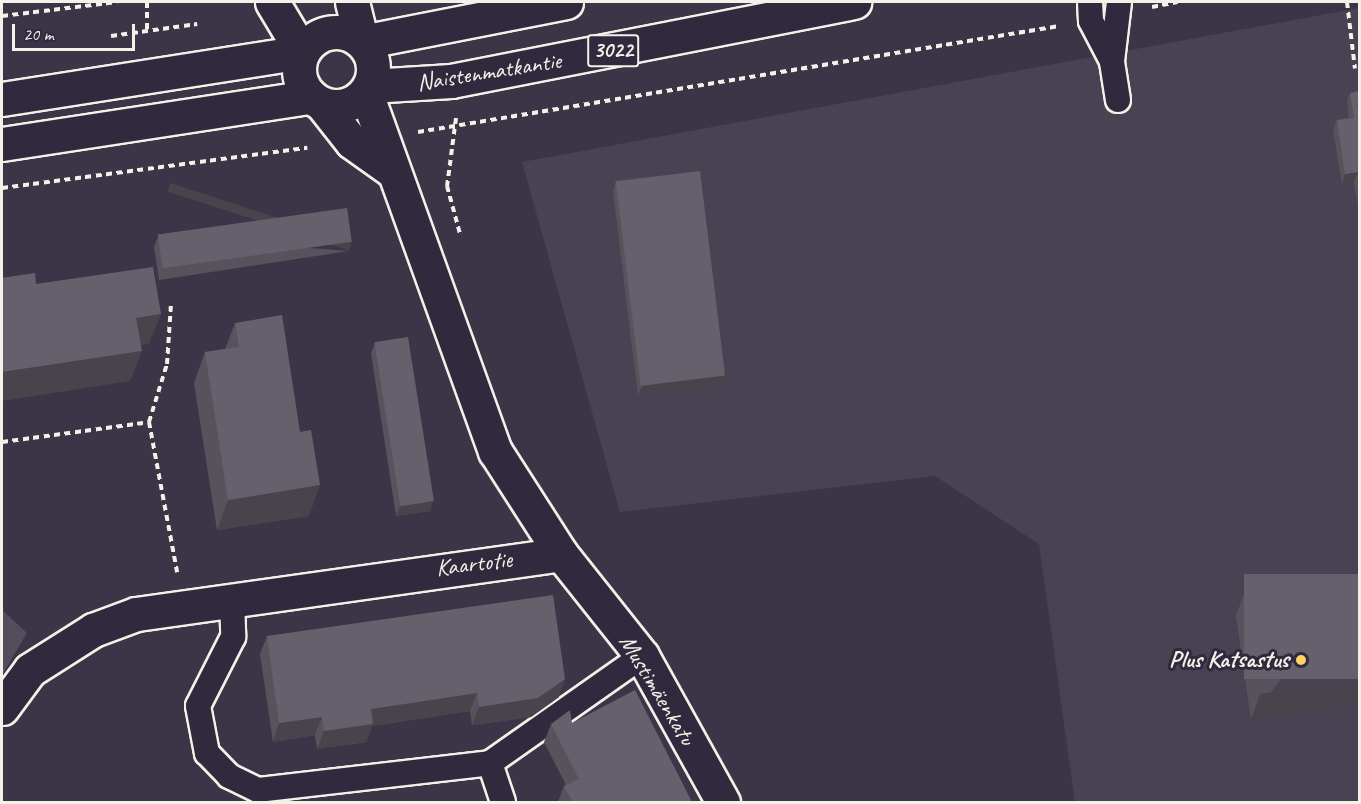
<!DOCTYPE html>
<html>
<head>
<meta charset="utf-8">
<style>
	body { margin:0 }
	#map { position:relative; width:1361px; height:804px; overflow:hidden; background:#3b3647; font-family:Caveat,sans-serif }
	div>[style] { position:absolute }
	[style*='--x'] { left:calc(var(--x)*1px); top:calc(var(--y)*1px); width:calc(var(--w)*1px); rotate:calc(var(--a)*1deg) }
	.built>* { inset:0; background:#484352 }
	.green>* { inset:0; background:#534e5c }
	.path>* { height:4px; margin-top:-2px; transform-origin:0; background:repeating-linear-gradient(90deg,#f4f1e8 0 6px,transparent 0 10.5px) }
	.roads { filter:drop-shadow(2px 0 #f4f1e8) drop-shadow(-2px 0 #f4f1e8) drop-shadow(0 2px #f4f1e8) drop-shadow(0 -2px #f4f1e8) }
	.lane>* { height:24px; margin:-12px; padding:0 12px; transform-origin:12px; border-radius:12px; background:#2f2a3d }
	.street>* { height:33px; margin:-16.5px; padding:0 16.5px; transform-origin:16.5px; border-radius:16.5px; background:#2f2a3d }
	.primary>* { height:33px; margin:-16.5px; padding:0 16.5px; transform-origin:16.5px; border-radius:16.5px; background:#2f2a3d }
	.primary>.ring { margin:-16.5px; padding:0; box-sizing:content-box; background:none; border:33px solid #2f2a3d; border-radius:50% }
	.wall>* { inset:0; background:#57535d }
	.shaded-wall>* { inset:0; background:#47444c; transform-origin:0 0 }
	.building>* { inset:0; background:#65616c; transform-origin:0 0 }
	.dots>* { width:16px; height:16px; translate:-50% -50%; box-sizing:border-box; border:3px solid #2f2a3d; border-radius:50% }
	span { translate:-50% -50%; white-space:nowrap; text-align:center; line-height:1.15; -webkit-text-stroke:6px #2f2a3d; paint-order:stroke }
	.shield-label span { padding:2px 4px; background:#2f2a3d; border:2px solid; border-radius:4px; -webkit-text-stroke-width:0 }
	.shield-label { font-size:22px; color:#f4f1e8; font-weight:700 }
	.street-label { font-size:24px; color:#f4f1e8 }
	.poi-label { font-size:24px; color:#f4f1e8; font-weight:700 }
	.right { translate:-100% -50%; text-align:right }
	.frame { position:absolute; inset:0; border:3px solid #f4f1e8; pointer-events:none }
	.scale { position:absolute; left:12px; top:24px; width:123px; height:27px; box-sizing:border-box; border:3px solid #f4f1e8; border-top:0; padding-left:8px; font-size:18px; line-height:21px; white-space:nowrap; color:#f4f1e8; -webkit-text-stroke:4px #2f2a3d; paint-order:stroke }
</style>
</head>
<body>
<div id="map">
	<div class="built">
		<div style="clip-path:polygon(1359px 8px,1359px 802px,1075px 802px,1039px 544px,935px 476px,620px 512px,522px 162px)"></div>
	</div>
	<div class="green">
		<div style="clip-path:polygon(2px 610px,27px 633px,2px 675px)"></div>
	</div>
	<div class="path">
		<div style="--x:147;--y:2;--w:29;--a:90"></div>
		<div style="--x:1347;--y:2;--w:67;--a:83.2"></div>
		<div style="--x:1152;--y:7;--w:26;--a:-11"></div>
		<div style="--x:2;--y:16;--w:116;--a:-6.9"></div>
		<div style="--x:111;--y:36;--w:87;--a:-7.9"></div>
		<div style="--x:456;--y:118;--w:69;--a:97.5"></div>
		<div style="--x:447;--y:186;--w:50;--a:74.8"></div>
		<div style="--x:418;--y:132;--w:650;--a:-9.39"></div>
		<div style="--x:2;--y:188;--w:308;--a:-7.5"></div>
		<div style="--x:149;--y:422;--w:153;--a:79.4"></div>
		<div style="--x:2;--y:442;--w:148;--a:-7.7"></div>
		<div style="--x:149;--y:422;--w:61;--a:-72.8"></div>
		<div style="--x:167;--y:364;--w:60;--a:-86.2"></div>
	</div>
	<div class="roads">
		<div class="lane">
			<div style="--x:1090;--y:2;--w:19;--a:87"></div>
			<div style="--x:1091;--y:21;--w:45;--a:62.3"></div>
			<div style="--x:1118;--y:100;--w:39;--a:-99"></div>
			<div style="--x:1112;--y:61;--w:59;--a:-83.2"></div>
			<div style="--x:232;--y:599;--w:38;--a:88"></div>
			<div style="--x:233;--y:637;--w:77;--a:116.9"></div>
			<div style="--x:198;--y:706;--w:48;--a:79.2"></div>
			<div style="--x:207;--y:753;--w:32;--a:46"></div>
			<div style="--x:229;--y:776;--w:32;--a:26"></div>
			<div style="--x:258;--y:790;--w:234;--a:-6.6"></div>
			<div style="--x:490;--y:763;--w:186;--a:-35.1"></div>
			<div style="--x:490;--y:763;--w:41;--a:71.6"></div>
		</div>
		<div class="street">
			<div style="--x:272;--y:2;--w:58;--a:59"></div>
			<div style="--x:352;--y:2;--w:41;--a:76"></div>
			<div style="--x:366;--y:93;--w:381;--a:70.2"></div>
			<div style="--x:495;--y:451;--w:122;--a:57.3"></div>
			<div style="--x:561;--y:554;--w:130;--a:51.5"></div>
			<div style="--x:642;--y:656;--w:167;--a:61"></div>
			<div style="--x:322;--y:104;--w:48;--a:51.7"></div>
			<div style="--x:352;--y:142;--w:47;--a:35.4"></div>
			<div style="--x:2;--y:708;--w:47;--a:-53.6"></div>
			<div style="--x:30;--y:670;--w:75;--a:-32.4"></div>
			<div style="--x:93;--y:630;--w:46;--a:-20.4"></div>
			<div style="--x:136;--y:614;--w:429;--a:-8"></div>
		</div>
		<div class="primary">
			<div class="ring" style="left:299px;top:32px;width:41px;height:41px"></div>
			<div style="--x:362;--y:42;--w:208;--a:-11.1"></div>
			<div style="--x:370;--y:86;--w:81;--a:-3.5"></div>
			<div style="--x:451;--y:81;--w:411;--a:-11.1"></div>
			<div style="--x:2;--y:99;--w:304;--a:-8.9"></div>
			<div style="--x:2;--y:144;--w:312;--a:-8.7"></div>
		</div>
	</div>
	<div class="wall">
		<div style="clip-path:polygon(1359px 91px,1359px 214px,1354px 182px,1342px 184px,1333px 130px,1337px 120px,1349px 118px,1347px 102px,1350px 93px)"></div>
		<div style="clip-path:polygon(616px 181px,722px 385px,638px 395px,613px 191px)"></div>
		<div style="clip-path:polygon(158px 237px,349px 251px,159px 280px,154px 247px)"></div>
		<div style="clip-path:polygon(235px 323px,309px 516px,217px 530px,194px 383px,205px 352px,225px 349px)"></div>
		<div style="clip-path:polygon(375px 343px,430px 511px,396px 516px,371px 353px)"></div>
		<div style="clip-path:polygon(1359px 574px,1251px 719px,1236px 616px,1245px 591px)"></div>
		<div style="clip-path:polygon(267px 636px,559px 697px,531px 717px,472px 725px,470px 711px,372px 726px,366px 742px,317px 749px,315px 735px,273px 742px,260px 654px)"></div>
		<div style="clip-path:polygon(572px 723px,692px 802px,558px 802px,564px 786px,566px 785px,544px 742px,551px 724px)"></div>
	</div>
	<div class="shaded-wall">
		<div style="clip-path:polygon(1358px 172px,1354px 182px,1342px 184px,1345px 174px)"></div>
		<div style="left:352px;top:242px;width:9px;height:191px;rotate:108deg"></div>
		<div style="clip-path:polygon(161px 314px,149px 344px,125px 348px,136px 318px)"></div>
		<div style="clip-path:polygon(142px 351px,130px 381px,2px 401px,2px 372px)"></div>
		<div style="clip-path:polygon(726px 375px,722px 385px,638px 395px,642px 386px)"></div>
		<div style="clip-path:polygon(320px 485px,309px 516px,217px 530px,228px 500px)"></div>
		<div style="clip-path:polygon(433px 501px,430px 511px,396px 516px,400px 506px)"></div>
		<div style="clip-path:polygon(565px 679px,559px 697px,531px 717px,472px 725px,479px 707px)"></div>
		<div style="clip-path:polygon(1359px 679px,1359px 703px,1251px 719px,1260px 694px)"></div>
		<div style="clip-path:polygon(477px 693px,470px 711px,372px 726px,366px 742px,317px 749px,324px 731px,371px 709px)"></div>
		<div style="clip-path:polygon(322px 717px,315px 735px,273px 742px,279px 723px)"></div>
	</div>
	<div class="building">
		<div style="clip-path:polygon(1359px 91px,1359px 182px,1358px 172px,1345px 174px,1337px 120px,1354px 118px,1350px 93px)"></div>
		<div style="left:700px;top:171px;width:206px;height:85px;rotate:83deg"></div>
		<div style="left:347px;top:208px;width:34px;height:191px;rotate:82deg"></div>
		<div style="clip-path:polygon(153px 267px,161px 314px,136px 318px,142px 351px,2px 372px,2px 278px,35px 273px,36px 284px)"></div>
		<div style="clip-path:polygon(282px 315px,300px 432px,311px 430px,320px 485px,228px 500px,205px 352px,239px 347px,235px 323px)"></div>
		<div style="left:408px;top:337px;width:166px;height:34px;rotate:81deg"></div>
		<div style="left:1359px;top:574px;width:105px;height:115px;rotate:90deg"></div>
		<div style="clip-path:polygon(553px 595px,565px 679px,538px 698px,479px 707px,477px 693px,371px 709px,373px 724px,324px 731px,322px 717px,279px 723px,267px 636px)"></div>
		<div style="clip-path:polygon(635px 690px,692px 802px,573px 802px,564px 786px,579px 779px,551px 724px,570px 710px,572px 723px)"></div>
	</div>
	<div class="dots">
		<div style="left:1301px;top:660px;background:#ffd166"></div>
	</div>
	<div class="shield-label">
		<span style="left:613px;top:51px">3022</span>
	</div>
	<div class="street-label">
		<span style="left:489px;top:72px;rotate:-9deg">Naistenmatkantie</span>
		<span style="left:474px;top:564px;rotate:-7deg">Kaartotie</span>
		<span style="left:657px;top:690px;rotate:59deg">Mustimäenkatu</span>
	</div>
	<div class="poi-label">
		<span class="right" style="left:1289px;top:660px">Plus Katsastus</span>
	</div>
	<div class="frame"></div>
	<div class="scale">20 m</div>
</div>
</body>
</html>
